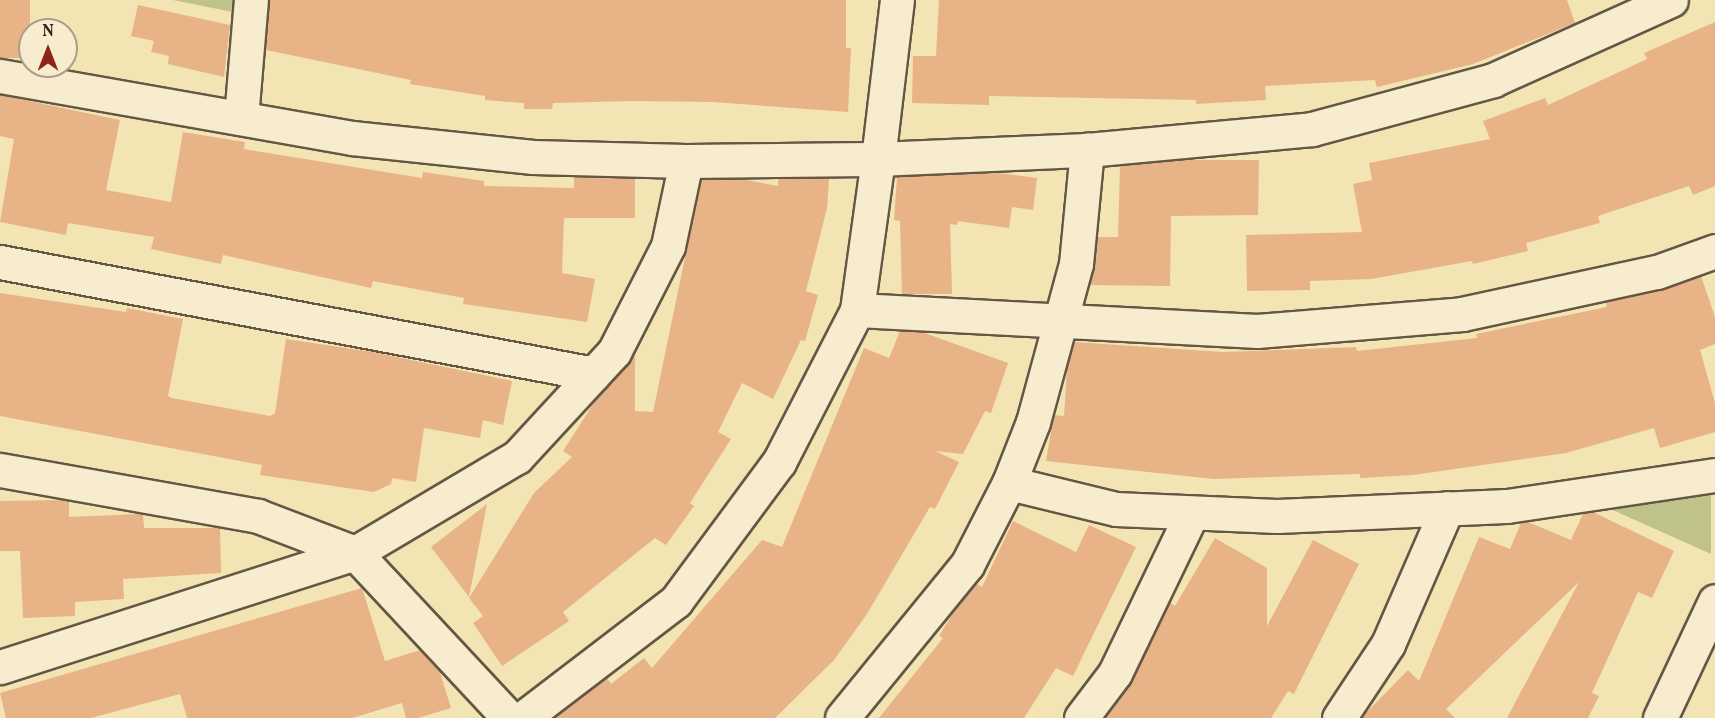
<!DOCTYPE html>
<html>
<head>
<meta charset="utf-8">
<style>
	body { margin:0 }
	#map { position:relative; width:1715px; height:718px; overflow:hidden; background:#f3e4b3; font-family:Vollkorn,serif }
	div>[style] { position:absolute }
	[style*='--x'] { left:calc(var(--x)*1px); top:calc(var(--y)*1px); width:calc(var(--w)*1px); rotate:calc(var(--a)*1deg) }
	.green>* { inset:0; background:#bfc38a }
	.building>* { inset:0; background:#e8b387; transform-origin:0 0 }
	.roads { filter:drop-shadow(2px 0 #645745) drop-shadow(-2px 0 #645745) drop-shadow(0 2px #645745) drop-shadow(0 -2px #645745) }
	.minor>* { height:33px; margin:-16.5px; padding:0 16.5px; transform-origin:16.5px; border-radius:16.5px; background:#f7edce }
	span { translate:-50% -50%; white-space:nowrap; text-align:center; line-height:1.15; -webkit-text-stroke:4.5px #f7edce; paint-order:stroke }
	.north { position:absolute; left:18px; top:18px; width:60px; height:60px; box-sizing:border-box; background:#f7edce; border:2px solid #a99e88; border-radius:50%; rotate:0deg; font-size:16px; font-weight:700; line-height:24px; text-align:center; color:#342820 }
	.north::after { content:''; display:block; margin:auto; width:21px; height:27px; background:#8f2418; clip-path:polygon(50% 0,100% 100%,50% 72%,0 100%) }
</style>
</head>
<body>
<div id="map">
	<div class="green">
		<div style="clip-path:polygon(173px 0,265px 0,262px 18px)"></div>
		<div style="clip-path:polygon(1711px 495px,1711px 554px,1606px 507px)"></div>
	</div>
	<div class="building">
		<div style="left:0;top:0;width:30px;height:58px"></div>
		<div style="clip-path:polygon(269px 0,846px 0,846px 48px,851px 48px,848px 112px,713px 102px,632px 101px,553px 103px,552px 109px,524px 109px,524px 103px,485px 100px,485px 96px,410px 84px,411px 80px,266px 50px)"></div>
		<div style="clip-path:polygon(939px 0,1567px 0,1575px 23px,1473px 64px,1377px 87px,1375px 80px,1265px 86px,1266px 100px,1196px 104px,1196px 100px,989px 96px,989px 105px,912px 103px,913px 56px,936px 56px)"></div>
		<div style="clip-path:polygon(138px 5px,230px 25px,224px 77px,168px 64px,169px 56px,151px 52px,154px 41px,131px 36px)"></div>
		<div style="clip-path:polygon(1715px 22px,1715px 186px,1693px 195px,1689px 186px,1598px 216px,1600px 223px,1526px 243px,1528px 251px,1473px 264px,1472px 261px,1371px 279px,1310px 281px,1310px 290px,1247px 291px,1246px 235px,1362px 232px,1353px 184px,1372px 180px,1369px 163px,1490px 139px,1483px 121px,1545px 98px,1548px 105px,1647px 59px,1644px 53px)"></div>
		<div style="clip-path:polygon(0 95px,120px 120px,106px 190px,171px 202px,183px 132px,245px 142px,244px 149px,422px 178px,423px 172px,484px 181px,484px 186px,574px 188px,574px 177px,635px 178px,635px 218px,564px 218px,562px 273px,595px 279px,587px 322px,463px 304px,464px 298px,373px 281px,371px 288px,223px 255px,221px 264px,151px 249px,154px 237px,68px 223px,66px 235px,0 222px,14px 139px,0 136px)"></div>
		<div style="clip-path:polygon(1182px 160px,1259px 160px,1258px 215px,1171px 216px,1170px 286px,1090px 285px,1097px 237px,1118px 237px,1120px 166px)"></div>
		<div style="clip-path:polygon(998px 173px,1037px 178px,1033px 210px,1012px 207px,1009px 228px,958px 221px,957px 225px,950px 224px,952px 294px,902px 294px,900px 221px,894px 220px,897px 177px)"></div>
		<div style="clip-path:polygon(741px 179px,778px 186px,778px 179px,829px 179px,827px 208px,806px 291px,818px 295px,805px 341px,801px 340px,773px 399px,742px 383px,718px 432px,731px 439px,690px 503px,694px 506px,666px 545px,655px 538px,563px 612px,569px 621px,502px 666px,473px 623px,483px 616px,469px 598px,534px 493px,572px 457px,563px 451px,597px 398px,635px 352px,635px 411px,653px 412px,701px 180px)"></div>
		<div style="clip-path:polygon(1701px 276px,1715px 317px,1715px 344px,1700px 350px,1715px 403px,1715px 432px,1660px 448px,1654px 428px,1566px 453px,1413px 475px,1360px 478px,1360px 474px,1213px 479px,1046px 461px,1054px 415px,1064px 416px,1067px 368px,1074px 342px,1223px 352px,1356px 347px,1357px 351px,1477px 338px,1476px 334px,1607px 307px,1606px 302px,1661px 290px)"></div>
		<div style="clip-path:polygon(0 293px,126px 312px,127px 308px,183px 319px,168px 396px,172px 398px,270px 416px,275px 413px,286px 339px,373px 352px,512px 381px,503px 425px,483px 420px,480px 438px,424px 428px,416px 482px,392px 478px,391px 484px,374px 492px,260px 475px,262px 465px,0 416px)"></div>
		<div style="clip-path:polygon(900px 331px,922px 332px,1008px 363px,991px 413px,985px 411px,963px 454px,935px 451px,959px 462px,935px 509px,930px 507px,867px 614px,834px 660px,775px 718px,554px 718px,607px 678px,611px 684px,644px 658px,652px 668px,762px 540px,782px 547px,864px 348px,889px 358px)"></div>
		<div style="clip-path:polygon(63px 500px,69px 501px,69px 517px,140px 514px,143px 515px,144px 528px,220px 528px,221px 573px,123px 579px,124px 599px,75px 602px,75px 616px,23px 618px,20px 551px,0 551px,0 501px)"></div>
		<div style="clip-path:polygon(487px 504px,469px 597px,431px 547px)"></div>
		<div style="clip-path:polygon(1593px 512px,1674px 551px,1652px 598px,1638px 592px,1592px 693px,1599px 696px,1588px 718px,1507px 718px,1579px 582px,1446px 709px,1455px 718px,1361px 718px,1408px 670px,1419px 681px,1479px 537px,1510px 549px,1521px 523px,1528px 522px,1571px 540px,1583px 514px)"></div>
		<div style="clip-path:polygon(1013px 521px,1076px 552px,1089px 525px,1136px 547px,1073px 676px,1056px 668px,1024px 718px,879px 718px,943px 638px,939px 636px,957px 607px,976px 583px,982px 587px)"></div>
		<div style="clip-path:polygon(1215px 538px,1267px 568px,1267px 626px,1313px 540px,1359px 564px,1294px 694px,1288px 691px,1271px 718px,1105px 718px,1132px 681px,1170px 603px,1175px 606px)"></div>
		<div style="clip-path:polygon(362px 588px,385px 661px,420px 650px,440px 672px,451px 708px,418px 718px,406px 718px,402px 703px,352px 718px,187px 718px,180px 694px,91px 718px,6px 718px,0 693px)"></div>
	</div>
	<div class="roads">
		<div class="minor">
			<div style="--x:0;--y:76;--w:357;--a:10"></div>
			<div style="--x:352;--y:138;--w:182;--a:6"></div>
			<div style="--x:533;--y:157;--w:153;--a:1.5"></div>
			<div style="--x:686;--y:161;--w:192;--a:-0.6"></div>
			<div style="--x:878;--y:159;--w:160;--a:-83.2"></div>
			<div style="--x:241;--y:118;--w:118;--a:-85.2"></div>
			<div style="--x:0;--y:262;--w:604;--a:10.68"></div>
			<div style="--x:857;--y:310;--w:152;--a:-82.1"></div>
			<div style="--x:878;--y:159;--w:209;--a:-2.5"></div>
			<div style="--x:1087;--y:150;--w:226;--a:-5.3"></div>
			<div style="--x:1312;--y:129;--w:188;--a:-15.1"></div>
			<div style="--x:1493;--y:80;--w:195;--a:-24.2"></div>
			<div style="--x:0;--y:470;--w:262;--a:10.1"></div>
			<div style="--x:258;--y:516;--w:104;--a:20.9"></div>
			<div style="--x:355;--y:553;--w:226;--a:47"></div>
			<div style="--x:1009;--y:483;--w:110;--a:13.7"></div>
			<div style="--x:1116;--y:509;--w:161;--a:2.5"></div>
			<div style="--x:1277;--y:516;--w:230;--a:-2.5"></div>
			<div style="--x:1507;--y:506;--w:210;--a:-8.5"></div>
			<div style="--x:0;--y:667;--w:373;--a:-17.8"></div>
			<div style="--x:355;--y:553;--w:188;--a:-30.7"></div>
			<div style="--x:517;--y:457;--w:143;--a:-47.3"></div>
			<div style="--x:614;--y:352;--w:119;--a:-63"></div>
			<div style="--x:668;--y:246;--w:87;--a:-78"></div>
			<div style="--x:523;--y:718;--w:193;--a:-37.4"></div>
			<div style="--x:676;--y:601;--w:173;--a:-53.5"></div>
			<div style="--x:779;--y:462;--w:171;--a:-62.8"></div>
			<div style="--x:857;--y:310;--w:401;--a:3"></div>
			<div style="--x:1257;--y:331;--w:206;--a:-4.7"></div>
			<div style="--x:1462;--y:314;--w:199;--a:-12.2"></div>
			<div style="--x:1657;--y:272;--w:62;--a:-19.9"></div>
			<div style="--x:842;--y:718;--w:198;--a:-50.8"></div>
			<div style="--x:967;--y:565;--w:92;--a:-62.9"></div>
			<div style="--x:1009;--y:483;--w:66;--a:-68.5"></div>
			<div style="--x:1033;--y:422;--w:164;--a:-74.8"></div>
			<div style="--x:1076;--y:264;--w:115;--a:-84.5"></div>
			<div style="--x:1081;--y:718;--w:56;--a:-52.9"></div>
			<div style="--x:1115;--y:673;--w:178;--a:-64.3"></div>
			<div style="--x:1339;--y:718;--w:89;--a:-56.5"></div>
			<div style="--x:1388;--y:644;--w:148;--a:-66.5"></div>
			<div style="--x:1660;--y:718;--w:129;--a:-64.8"></div>
		</div>
	</div>
	<div class="north">N</div>
</div>
</body>
</html>
